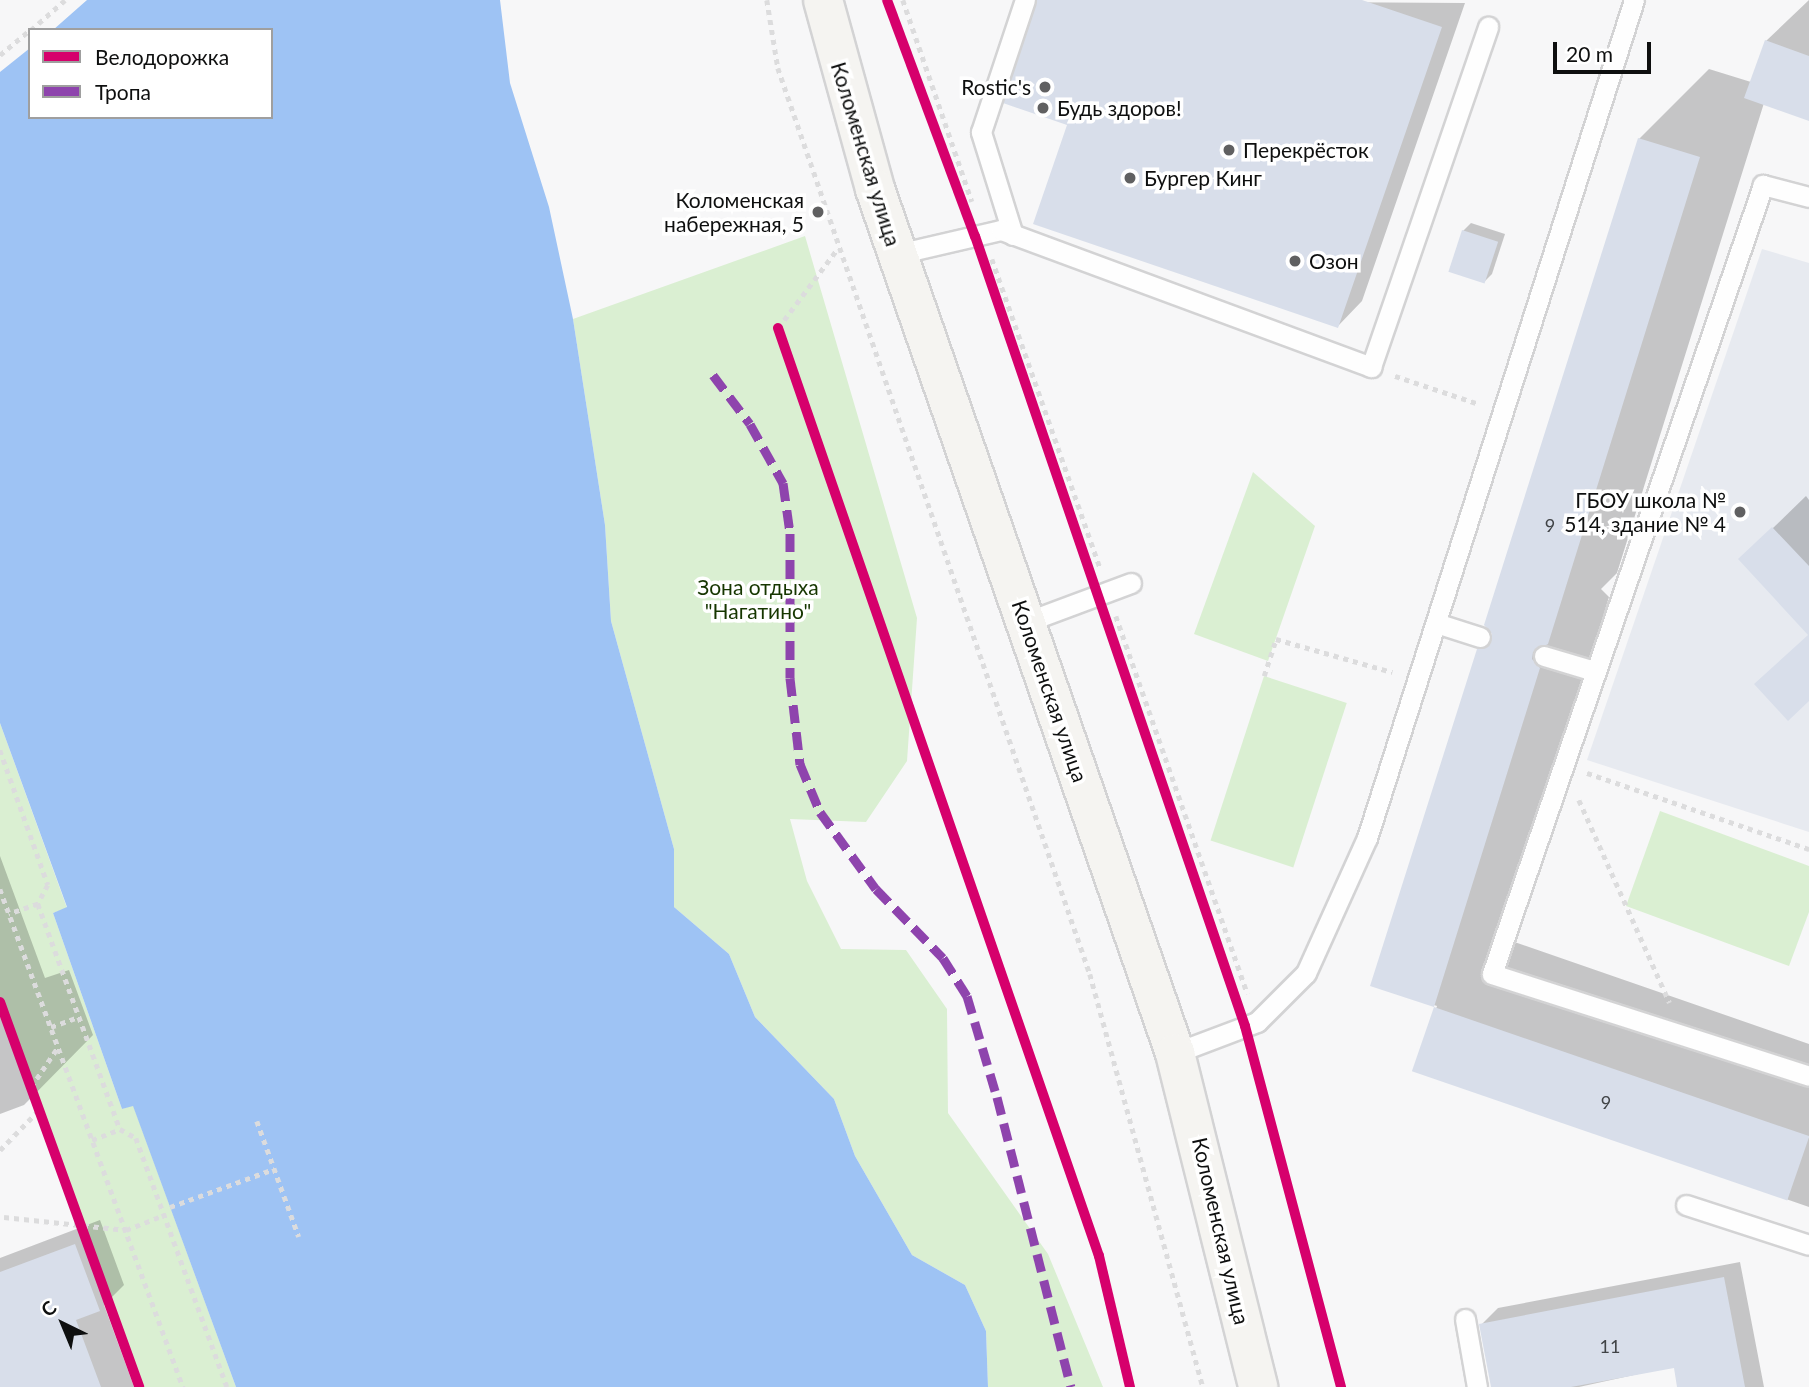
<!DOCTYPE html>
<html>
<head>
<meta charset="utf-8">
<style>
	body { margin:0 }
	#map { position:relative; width:1809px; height:1387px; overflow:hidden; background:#f7f7f8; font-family:Lato,sans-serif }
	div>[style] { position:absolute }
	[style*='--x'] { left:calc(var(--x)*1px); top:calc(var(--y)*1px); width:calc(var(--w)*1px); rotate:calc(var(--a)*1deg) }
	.built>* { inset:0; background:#e7eaf0 }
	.green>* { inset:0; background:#daefd2; transform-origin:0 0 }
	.water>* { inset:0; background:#9ec3f4 }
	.pier>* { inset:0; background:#f7f7f8 }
	.shadow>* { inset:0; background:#0003 }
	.building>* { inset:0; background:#d8deea; transform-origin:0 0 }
	.path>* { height:4.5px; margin-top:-2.25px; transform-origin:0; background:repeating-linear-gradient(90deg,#dcdcdd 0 5px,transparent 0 10px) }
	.roads { filter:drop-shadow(2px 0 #d3d3d4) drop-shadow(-2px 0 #d3d3d4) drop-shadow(0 2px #d3d3d4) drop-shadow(0 -2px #d3d3d4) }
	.lane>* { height:19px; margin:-9.5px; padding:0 9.5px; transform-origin:9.5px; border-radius:9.5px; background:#fefefe }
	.secondary>* { height:38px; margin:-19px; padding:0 19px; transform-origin:19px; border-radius:19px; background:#f5f4f1 }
	.quiet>* { height:9px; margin-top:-4.5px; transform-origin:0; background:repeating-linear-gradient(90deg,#8e44ad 0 18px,transparent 0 27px) }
	.cycleway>* { height:10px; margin:-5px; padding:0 5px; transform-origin:5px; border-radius:5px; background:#d6006c }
	.dots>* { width:19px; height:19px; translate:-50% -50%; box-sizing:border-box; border:4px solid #fff; border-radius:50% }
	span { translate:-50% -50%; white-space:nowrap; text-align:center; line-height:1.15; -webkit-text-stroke:7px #fff; paint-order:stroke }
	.number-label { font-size:18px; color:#404346 }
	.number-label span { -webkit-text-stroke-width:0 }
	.poi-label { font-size:21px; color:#0e0f0f }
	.right { translate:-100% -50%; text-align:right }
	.left { translate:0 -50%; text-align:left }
	.street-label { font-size:21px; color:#0e0f0f }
	.park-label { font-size:21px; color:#163600 }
	.legend { position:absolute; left:28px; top:28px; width:245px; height:91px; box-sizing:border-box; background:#fff; border:2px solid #9f9f9f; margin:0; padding:9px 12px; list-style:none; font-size:21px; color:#0e0f0f }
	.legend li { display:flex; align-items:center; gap:14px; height:35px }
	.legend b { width:35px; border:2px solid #9f9f9f }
	.north { position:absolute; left:28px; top:1289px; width:70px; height:70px; -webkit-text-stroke:5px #fff; paint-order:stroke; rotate:317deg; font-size:19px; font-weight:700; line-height:28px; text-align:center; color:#0e0f0f }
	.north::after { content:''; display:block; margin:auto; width:24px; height:32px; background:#0e0f0f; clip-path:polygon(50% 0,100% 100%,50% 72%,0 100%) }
	.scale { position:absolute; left:1553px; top:42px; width:98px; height:32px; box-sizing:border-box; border:4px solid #0e0f0f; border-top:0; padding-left:9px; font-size:21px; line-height:24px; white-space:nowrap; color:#0e0f0f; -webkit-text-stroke:5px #fff; paint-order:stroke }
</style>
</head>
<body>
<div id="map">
	<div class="built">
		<div style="clip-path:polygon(1762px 249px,1809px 263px,1809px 832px,1587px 760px)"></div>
	</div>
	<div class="green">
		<div style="clip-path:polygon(805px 236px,917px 618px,907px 761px,866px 822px,790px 819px,807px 881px,841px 949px,906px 950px,947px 1009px,948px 1113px,1048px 1254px,1103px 1387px,988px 1387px,986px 1331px,965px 1285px,912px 1255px,855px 1156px,834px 1099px,755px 1017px,729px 954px,674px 907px,674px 849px,611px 621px,605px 525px,573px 319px)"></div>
		<div style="clip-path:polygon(1253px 472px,1315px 526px,1268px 661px,1194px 634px)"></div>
		<div style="left:1264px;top:676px;width:87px;height:173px;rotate:18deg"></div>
		<div style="clip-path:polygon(0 723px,67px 908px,53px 913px,122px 1109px,133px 1105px,236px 1387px,136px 1387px,0 1013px)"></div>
		<div style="clip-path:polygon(1660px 811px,1809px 866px,1809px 912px,1789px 966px,1626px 906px)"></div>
	</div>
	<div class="water">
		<div style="clip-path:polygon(evenodd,0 0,500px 0,510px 83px,549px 207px,573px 319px,605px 525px,611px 621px,674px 849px,674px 907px,729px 954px,755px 1017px,834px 1099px,855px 1156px,912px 1255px,965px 1285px,986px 1331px,988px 1387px,236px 1387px,133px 1106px,122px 1109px,53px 913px,67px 907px,0 723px,0 0,30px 30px,271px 30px,271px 117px,30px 117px,30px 30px)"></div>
	</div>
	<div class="pier">
		<div style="clip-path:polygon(0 0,87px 0,53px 30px,30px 30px,30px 48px,0 72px)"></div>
	</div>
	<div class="shadow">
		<div style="clip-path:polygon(1036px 0,1465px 3px,1362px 301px,1338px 326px,1070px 124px,1006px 102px)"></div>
		<div style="clip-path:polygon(1809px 0,1809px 119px,1764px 103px,1617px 573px,1601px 589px,1609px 597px,1503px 938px,1809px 1044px,1809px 1207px,1414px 1070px,1437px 1006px,1372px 985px,1478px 650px,1494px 634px,1639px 139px,1709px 69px,1751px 82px,1766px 41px)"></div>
		<div style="clip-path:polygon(1471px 223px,1505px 234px,1492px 274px,1484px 282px,1463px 231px)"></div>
		<div style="clip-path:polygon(1806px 496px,1809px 500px,1809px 633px,1741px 559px)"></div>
		<div style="clip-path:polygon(0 856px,45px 978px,69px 970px,93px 1035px,24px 1105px,0 1114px)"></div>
		<div style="clip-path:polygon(100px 1220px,124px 1285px,104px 1305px,134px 1387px,0 1387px,0 1258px)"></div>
		<div style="clip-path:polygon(1740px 1262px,1764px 1387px,1679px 1387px,1675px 1366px,1579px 1387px,1493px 1387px,1481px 1325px,1498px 1308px)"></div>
	</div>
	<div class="building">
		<div style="clip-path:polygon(1037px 0,1362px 0,1442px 27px,1338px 328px,1033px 224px,1067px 125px,1003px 103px)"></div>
		<div style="clip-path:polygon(1765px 40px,1809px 56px,1809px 121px,1744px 98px)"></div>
		<div style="clip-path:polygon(1638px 138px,1700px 157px,1548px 644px,1533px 652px,1532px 659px,1540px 668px,1434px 1007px,1370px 986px,1477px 649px,1491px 641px,1492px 634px,1484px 625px)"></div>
		<div style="left:1462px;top:230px;width:38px;height:44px;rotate:18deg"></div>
		<div style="clip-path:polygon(1772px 527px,1809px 566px,1809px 701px,1788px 721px,1754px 684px,1808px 635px,1738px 559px)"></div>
		<div style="left:1434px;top:1007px;width:397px;height:68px;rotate:19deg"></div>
		<div style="clip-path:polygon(75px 1244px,100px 1311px,76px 1320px,101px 1387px,0 1387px,0 1272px)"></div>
		<div style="clip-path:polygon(1724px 1277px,1745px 1387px,1677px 1387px,1674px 1368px,1571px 1387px,1491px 1387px,1479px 1324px)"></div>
	</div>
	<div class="path">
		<div style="--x:767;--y:0;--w:69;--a:80.8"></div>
		<div style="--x:778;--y:68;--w:958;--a:71"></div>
		<div style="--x:1090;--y:974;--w:428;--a:74.7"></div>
		<div style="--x:903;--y:0;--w:213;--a:71.1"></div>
		<div style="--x:31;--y:30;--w:45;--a:-41.4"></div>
		<div style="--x:0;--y:55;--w:39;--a:-40"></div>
		<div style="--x:992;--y:259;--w:327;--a:70.7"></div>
		<div style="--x:778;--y:328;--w:100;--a:-53.1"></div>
		<div style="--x:1395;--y:376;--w:89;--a:18.4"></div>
		<div style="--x:1116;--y:616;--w:400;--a:70.8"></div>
		<div style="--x:1264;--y:676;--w:39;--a:-72"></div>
		<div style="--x:1276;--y:639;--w:121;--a:15.9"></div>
		<div style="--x:0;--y:750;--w:143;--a:70.4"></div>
		<div style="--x:48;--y:885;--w:21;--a:118"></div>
		<div style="--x:38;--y:904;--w:31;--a:161"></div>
		<div style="--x:1587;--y:773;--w:235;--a:18.9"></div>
		<div style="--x:1579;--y:800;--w:222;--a:65.9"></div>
		<div style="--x:0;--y:889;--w:531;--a:69.82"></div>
		<div style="--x:38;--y:904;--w:239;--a:70"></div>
		<div style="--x:51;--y:1027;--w:30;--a:-20"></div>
		<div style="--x:31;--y:1087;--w:48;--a:-56"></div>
		<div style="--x:257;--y:1121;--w:123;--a:70.1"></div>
		<div style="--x:92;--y:1140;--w:30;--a:-21"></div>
		<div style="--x:120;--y:1129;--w:18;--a:29"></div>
		<div style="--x:136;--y:1138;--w:265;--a:69.9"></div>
		<div style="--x:0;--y:1150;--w:56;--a:-45.7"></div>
		<div style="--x:170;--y:1207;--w:111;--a:-20.1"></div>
		<div style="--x:4;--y:1217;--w:123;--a:6.1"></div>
		<div style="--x:126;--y:1230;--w:41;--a:-21.5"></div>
	</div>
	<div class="roads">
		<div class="lane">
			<div style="--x:1809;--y:197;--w:48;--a:-165.4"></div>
			<div style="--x:1763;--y:185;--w:834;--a:108.96"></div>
			<div style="--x:1492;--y:974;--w:333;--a:17.8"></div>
			<div style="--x:1013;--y:235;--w:108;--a:-107.3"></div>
			<div style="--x:981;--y:132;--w:139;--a:-71.6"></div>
			<div style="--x:897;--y:254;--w:107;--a:-13"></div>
			<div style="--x:1001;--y:230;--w:395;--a:20.3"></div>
			<div style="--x:1371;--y:367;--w:360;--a:-71"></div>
			<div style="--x:1026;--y:622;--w:112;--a:-20.4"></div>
			<div style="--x:1436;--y:623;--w:46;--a:17.7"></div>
			<div style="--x:1544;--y:656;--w:52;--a:16.7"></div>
			<div style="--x:1175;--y:1053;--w:88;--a:-20.7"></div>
			<div style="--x:1257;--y:1022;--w:69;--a:-45"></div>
			<div style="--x:1306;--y:973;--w:148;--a:-65.7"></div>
			<div style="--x:1367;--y:838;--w:880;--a:-72.33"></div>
			<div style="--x:1686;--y:1205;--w:129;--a:18"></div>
			<div style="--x:1465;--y:1319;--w:69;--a:80"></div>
		</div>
		<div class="secondary">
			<div style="--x:823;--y:0;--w:196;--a:74.6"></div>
			<div style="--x:875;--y:189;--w:915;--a:70.85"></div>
			<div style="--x:1175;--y:1053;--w:344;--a:76"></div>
		</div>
	</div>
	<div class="quiet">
		<div style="--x:713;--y:375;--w:61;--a:52.9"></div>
		<div style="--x:750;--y:424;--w:68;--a:60.8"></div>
		<div style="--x:783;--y:483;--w:50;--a:82"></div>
		<div style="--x:790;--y:533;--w:145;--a:90"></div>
		<div style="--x:790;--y:678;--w:87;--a:83.4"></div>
		<div style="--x:800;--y:764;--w:52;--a:67.4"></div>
		<div style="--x:820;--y:812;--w:95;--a:54"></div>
		<div style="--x:876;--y:889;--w:96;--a:45.8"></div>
		<div style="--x:943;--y:958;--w:45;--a:57.7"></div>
		<div style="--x:967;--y:996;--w:105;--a:73.5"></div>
		<div style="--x:997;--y:1097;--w:299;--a:75.7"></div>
	</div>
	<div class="cycleway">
		<div style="--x:887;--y:0;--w:252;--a:69.6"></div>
		<div style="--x:975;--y:236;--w:835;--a:71.13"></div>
		<div style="--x:1245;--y:1026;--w:374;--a:75.1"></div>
		<div style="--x:778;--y:328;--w:982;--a:70.92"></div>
		<div style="--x:1099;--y:1256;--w:135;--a:76.7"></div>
		<div style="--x:0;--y:1002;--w:409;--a:70.1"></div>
	</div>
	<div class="dots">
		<div style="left:1045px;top:87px;background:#606061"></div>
		<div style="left:1043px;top:108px;background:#606061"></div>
		<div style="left:1229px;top:150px;background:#606061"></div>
		<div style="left:1130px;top:178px;background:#606061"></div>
		<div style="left:818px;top:212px;background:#606061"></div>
		<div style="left:1295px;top:261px;background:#606061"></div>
		<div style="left:1740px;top:512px;background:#606061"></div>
	</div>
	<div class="number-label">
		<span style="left:1550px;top:525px">9</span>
		<span style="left:1606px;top:1102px">9</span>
		<span style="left:1610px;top:1346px">11</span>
	</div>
	<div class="poi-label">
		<span class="right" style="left:1031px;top:87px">Rostic's</span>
		<span class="left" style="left:1057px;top:108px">Будь здоров!</span>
		<span class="left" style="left:1243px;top:150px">Перекрёсток</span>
		<span class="left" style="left:1144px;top:178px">Бургер Кинг</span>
		<span class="right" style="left:804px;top:212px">Коломенская<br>набережная, 5</span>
		<span class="left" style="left:1309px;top:261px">Озон</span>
		<span class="right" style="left:1726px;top:512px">ГБОУ школа №<br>514, здание № 4</span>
	</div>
	<div class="street-label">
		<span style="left:866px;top:154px;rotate:73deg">Коломенская улица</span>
		<span style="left:1050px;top:691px;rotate:71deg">Коломенская улица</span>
		<span style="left:1221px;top:1231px;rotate:77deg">Коломенская улица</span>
	</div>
	<div class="park-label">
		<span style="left:758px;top:599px">Зона отдыха<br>"Нагатино"</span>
	</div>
	<ul class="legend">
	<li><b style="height:9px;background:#d6006c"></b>Велодорожка</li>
	<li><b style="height:9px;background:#8e44ad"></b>Тропа</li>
	</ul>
	<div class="north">С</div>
	<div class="scale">20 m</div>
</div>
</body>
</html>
